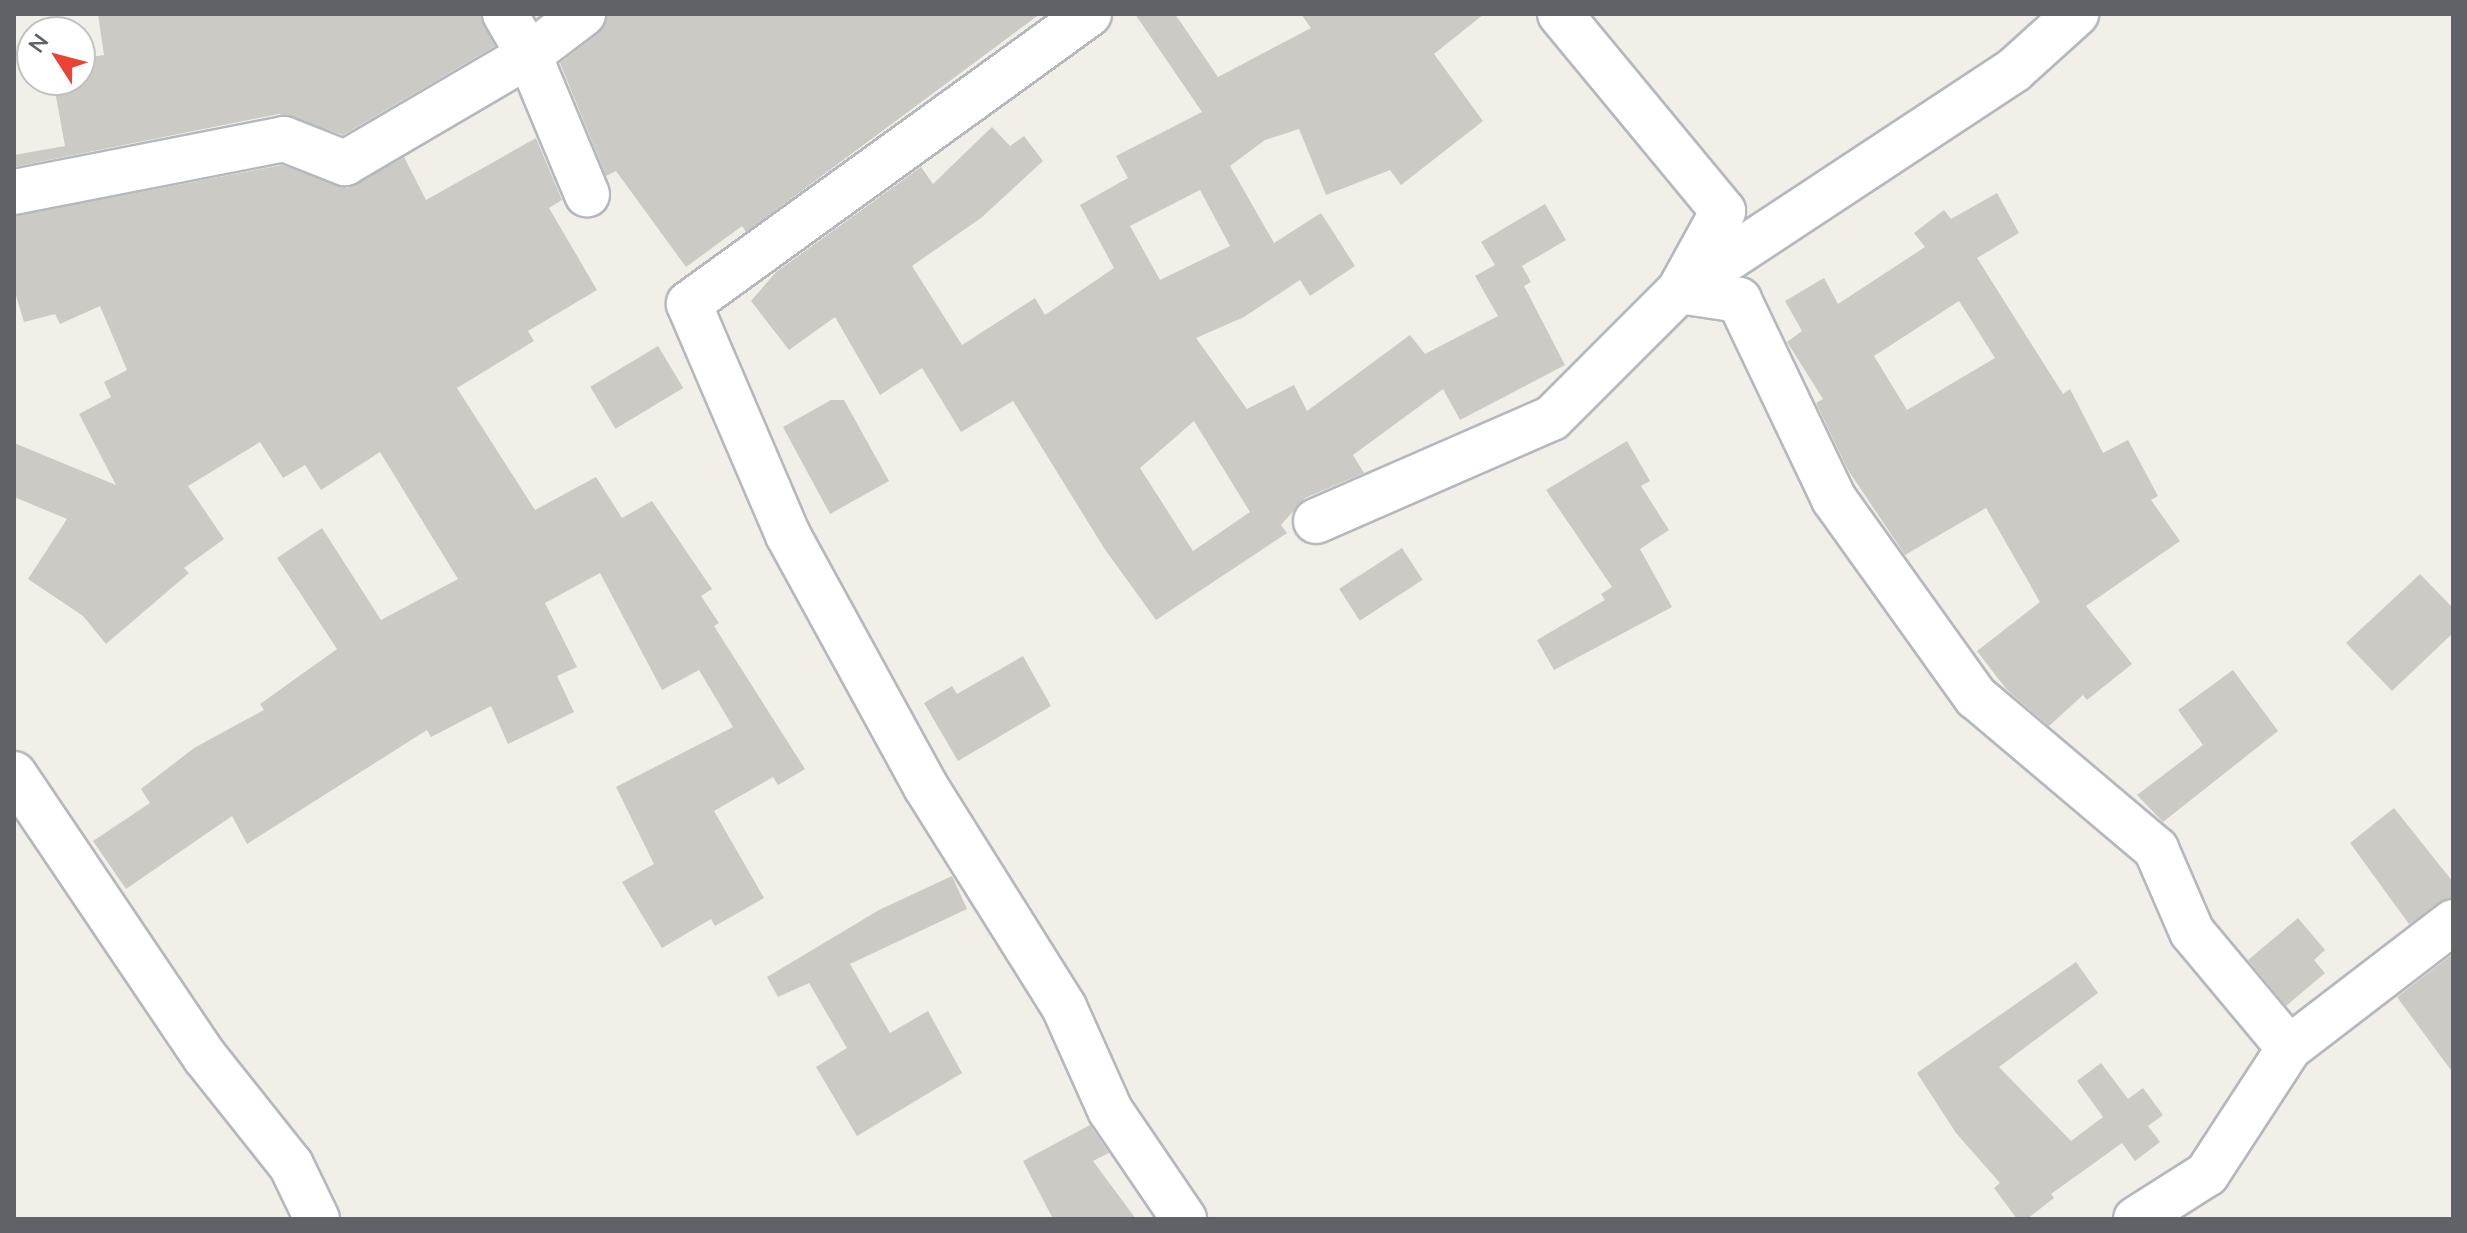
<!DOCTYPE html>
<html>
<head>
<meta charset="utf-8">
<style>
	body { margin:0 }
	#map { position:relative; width:2467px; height:1233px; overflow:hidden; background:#f1efe8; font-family:Mulish,sans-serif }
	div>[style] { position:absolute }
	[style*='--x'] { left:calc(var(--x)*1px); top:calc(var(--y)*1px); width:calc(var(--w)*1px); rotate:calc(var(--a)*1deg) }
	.building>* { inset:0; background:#cccac5; transform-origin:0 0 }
	.roads { filter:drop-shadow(2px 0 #b5b8bc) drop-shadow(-2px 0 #b5b8bc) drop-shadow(0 2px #b5b8bc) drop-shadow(0 -2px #b5b8bc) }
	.street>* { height:44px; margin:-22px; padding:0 22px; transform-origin:22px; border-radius:22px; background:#fff }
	span { translate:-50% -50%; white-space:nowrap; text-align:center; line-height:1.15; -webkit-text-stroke:6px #fff; paint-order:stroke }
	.frame { position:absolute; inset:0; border:16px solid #5f6368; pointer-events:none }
	.north { position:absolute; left:16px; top:16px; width:80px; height:80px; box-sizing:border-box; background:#fff; border:2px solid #bfc1c3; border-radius:50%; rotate:306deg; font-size:22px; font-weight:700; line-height:32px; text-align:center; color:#5f6368 }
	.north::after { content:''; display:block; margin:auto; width:28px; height:36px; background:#ea4335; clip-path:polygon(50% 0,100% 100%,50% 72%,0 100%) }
</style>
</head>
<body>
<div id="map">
	<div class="building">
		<div style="clip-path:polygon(98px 14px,480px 14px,495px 46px,343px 135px,279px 114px,14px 167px,14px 155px,65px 146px,53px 80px,80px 80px,80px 59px,104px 55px)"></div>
		<div style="clip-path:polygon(607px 14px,1040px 14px,746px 232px,742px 226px,686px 267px,616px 171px,606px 176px,560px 63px,599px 33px)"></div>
		<div style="clip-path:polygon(evenodd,1135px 14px,1175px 14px,1218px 77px,1311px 28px,1301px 14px,1484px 14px,1434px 54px,1483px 121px,1401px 185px,1390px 170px,1326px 195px,1299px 129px,1265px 140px,1230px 166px,1274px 243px,1321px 213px,1355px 266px,1310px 296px,1300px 280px,1244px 317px,1196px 338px,1247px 409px,1294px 385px,1307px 411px,1410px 335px,1425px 354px,1498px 316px,1475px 276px,1495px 265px,1481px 242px,1545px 204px,1566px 240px,1522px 266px,1531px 282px,1524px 286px,1565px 365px,1460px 420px,1443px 389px,1353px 455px,1364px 473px,1305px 498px,1281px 525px,1287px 533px,1156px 620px,1104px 548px,1013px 401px,961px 432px,922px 368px,880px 395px,835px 317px,789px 350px,751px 301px,776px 272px,921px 167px,933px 184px,992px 127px,1010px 146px,1024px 136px,1043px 161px,981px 218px,912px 266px,962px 345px,1035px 298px,1045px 315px,1114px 268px,1080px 205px,1128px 178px,1116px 156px,1202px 112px,1135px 14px,1200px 190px,1230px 246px,1160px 280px,1130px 226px,1200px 190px,1135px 14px,1194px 421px,1250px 512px,1193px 551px,1140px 468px,1194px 421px)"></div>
		<div style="clip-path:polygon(536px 138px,562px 200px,549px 208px,597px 290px,528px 331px,534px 341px,457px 388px,535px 510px,596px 477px,622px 518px,652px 501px,712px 589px,701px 596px,719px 623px,714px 626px,805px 769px,778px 785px,773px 777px,714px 811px,764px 898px,715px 926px,711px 919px,662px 948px,622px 882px,654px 864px,616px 787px,733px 727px,699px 670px,662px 690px,600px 573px,545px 603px,577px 667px,557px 676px,574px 712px,508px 744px,491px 706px,431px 737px,427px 730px,247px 844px,232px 816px,126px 889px,93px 841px,150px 803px,141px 789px,194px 748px,264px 710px,260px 704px,337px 649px,277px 558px,322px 528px,381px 620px,458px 579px,380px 452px,321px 490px,305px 465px,283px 478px,260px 442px,188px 486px,224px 539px,184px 568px,189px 573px,106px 644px,83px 616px,28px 579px,67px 519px,14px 497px,14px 443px,116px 485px,79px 414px,111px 397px,104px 382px,127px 370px,100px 306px,60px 324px,55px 314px,24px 322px,14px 289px,14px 216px,282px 165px,348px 188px,404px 157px,426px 200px)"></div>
		<div style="clip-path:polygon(evenodd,1997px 193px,2019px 233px,1977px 258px,2063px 394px,2070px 389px,2103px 453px,2128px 440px,2158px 496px,2151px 500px,2180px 541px,2086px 606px,2132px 664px,2087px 700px,2083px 695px,2049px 726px,2007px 690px,1977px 651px,2040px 602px,1986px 508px,1905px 555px,1848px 470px,1816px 403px,1823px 399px,1787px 342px,1802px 331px,1785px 301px,1824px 278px,1838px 304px,1925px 247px,1914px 233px,1944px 210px,1951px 219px,1997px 193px,1959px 301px,1995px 358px,1907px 410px,1874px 356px,1959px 301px)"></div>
		<div style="left:658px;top:346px;width:49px;height:79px;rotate:59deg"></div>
		<div style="clip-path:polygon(831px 400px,844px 400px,889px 481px,830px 514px,783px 427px)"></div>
		<div style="clip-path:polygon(1627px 441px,1650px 481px,1641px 486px,1669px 530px,1640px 549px,1672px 607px,1554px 670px,1537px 640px,1605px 600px,1601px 594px,1612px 587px,1546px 490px)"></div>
		<div style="left:1402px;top:548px;width:38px;height:75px;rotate:57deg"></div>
		<div style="clip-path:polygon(2420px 574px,2453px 608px,2453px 633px,2392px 691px,2346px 643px)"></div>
		<div style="clip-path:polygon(1023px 656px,1051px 706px,958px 761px,924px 703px,952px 686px,957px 694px)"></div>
		<div style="clip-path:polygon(2233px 670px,2278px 731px,2163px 822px,2137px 795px,2203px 745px,2178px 710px)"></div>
		<div style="clip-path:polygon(2394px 808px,2453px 882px,2453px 898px,2409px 924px,2350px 843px)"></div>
		<div style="clip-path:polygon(952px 876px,967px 909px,850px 964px,890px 1033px,928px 1011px,962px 1073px,857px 1136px,816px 1067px,847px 1048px,809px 983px,778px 997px,767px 977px,879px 910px)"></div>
		<div style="clip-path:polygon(2298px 918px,2325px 950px,2314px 960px,2325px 973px,2286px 1006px,2248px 960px)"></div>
		<div style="clip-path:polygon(2453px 954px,2453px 1073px,2397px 997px)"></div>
		<div style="clip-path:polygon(2076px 962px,2098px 993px,1999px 1067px,2071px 1141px,2103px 1117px,2077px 1081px,2101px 1063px,2128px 1099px,2143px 1088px,2163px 1115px,2148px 1126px,2160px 1142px,2135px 1161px,2122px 1143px,2051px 1194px,2054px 1198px,2027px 1219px,2017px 1219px,1994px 1188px,2000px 1183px,1956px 1133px,1917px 1073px)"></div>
		<div style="clip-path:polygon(1090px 1125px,1109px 1153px,1093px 1161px,1136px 1219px,1053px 1219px,1023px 1161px)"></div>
	</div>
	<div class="roads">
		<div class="street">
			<div style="--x:505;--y:14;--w:48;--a:59.7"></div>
			<div style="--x:529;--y:55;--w:151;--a:67.4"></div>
			<div style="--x:1089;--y:14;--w:494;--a:144.1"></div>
			<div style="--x:689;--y:304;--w:251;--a:66.8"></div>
			<div style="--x:788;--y:535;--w:287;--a:61.3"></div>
			<div style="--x:926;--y:787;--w:260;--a:57.9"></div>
			<div style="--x:1064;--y:1007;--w:113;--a:65.9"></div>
			<div style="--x:1110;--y:1110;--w:132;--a:55.8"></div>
			<div style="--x:1560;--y:14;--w:256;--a:50.4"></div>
			<div style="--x:1723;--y:211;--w:91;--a:118.8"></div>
			<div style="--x:1679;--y:291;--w:61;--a:8.5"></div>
			<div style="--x:1739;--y:300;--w:221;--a:64.5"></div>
			<div style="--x:1834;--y:499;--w:244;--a:54.4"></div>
			<div style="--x:1976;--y:697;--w:236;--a:40.2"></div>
			<div style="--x:2156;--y:849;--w:90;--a:66.6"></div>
			<div style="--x:2192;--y:932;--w:151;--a:50.1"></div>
			<div style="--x:14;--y:192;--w:275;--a:-11.1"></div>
			<div style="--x:284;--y:139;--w:66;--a:21.5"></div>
			<div style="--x:345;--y:163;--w:213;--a:-30.4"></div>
			<div style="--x:529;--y:55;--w:68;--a:-37.2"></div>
			<div style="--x:1316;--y:521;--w:257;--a:-23.6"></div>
			<div style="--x:1552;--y:418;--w:180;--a:-45"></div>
			<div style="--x:1679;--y:291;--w:401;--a:-33.4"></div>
			<div style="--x:2014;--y:70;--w:84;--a:-42.1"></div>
			<div style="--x:14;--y:774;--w:341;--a:56"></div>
			<div style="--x:205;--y:1057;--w:138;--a:51.5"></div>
			<div style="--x:291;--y:1165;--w:60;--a:64.3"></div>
			<div style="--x:2136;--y:1219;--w:84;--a:-32.4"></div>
			<div style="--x:2207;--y:1174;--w:150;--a:-56.9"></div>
			<div style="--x:2289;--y:1048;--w:207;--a:-37.5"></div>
		</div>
	</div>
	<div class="frame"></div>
	<div class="north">N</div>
</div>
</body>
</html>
